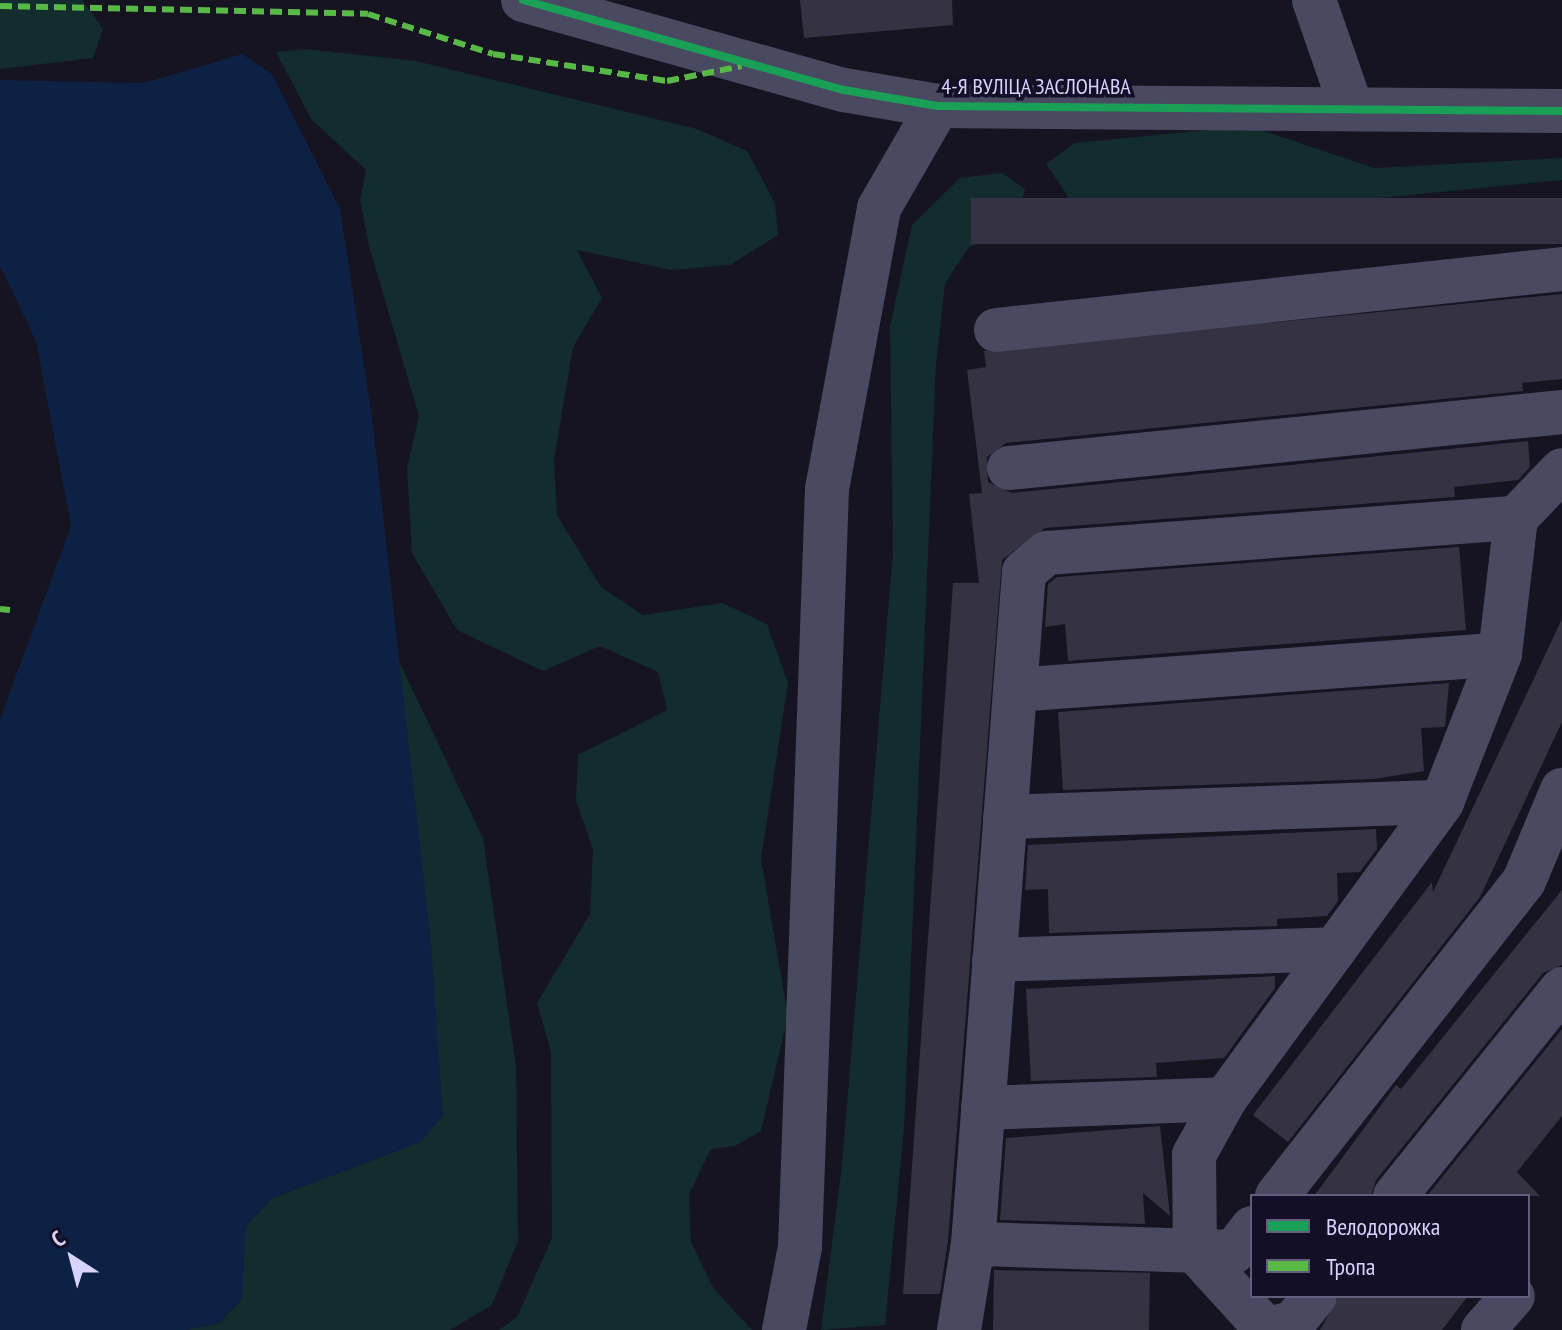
<!DOCTYPE html>
<html>
<head>
<meta charset="utf-8">
<style>
	body { margin:0 }
	#map { position:relative; width:1562px; height:1330px; overflow:hidden; background:#161421; font-family:"PT Sans Narrow",sans-serif }
	div>[style] { position:absolute }
	[style*='--x'] { left:calc(var(--x)*1px); top:calc(var(--y)*1px); width:calc(var(--w)*1px); rotate:calc(var(--a)*1deg) }
	.green>* { inset:0; background:#132c2d }
	.water>* { inset:0; background:#0d2144 }
	.building>* { inset:0; background:#343243; transform-origin:0 0 }
	.minor>* { height:44px; margin:-22px; padding:0 22px; transform-origin:22px; border-radius:22px; background:#4a4962 }
	.quiet>* { height:6px; margin-top:-3px; transform-origin:0; background:repeating-linear-gradient(90deg,#58b947 0 12px,transparent 0 18px) }
	.cycleway>* { height:8px; margin:-4px; padding:0 4px; transform-origin:4px; border-radius:4px; background:#1a9f57 }
	span { translate:-50% -50%; white-space:nowrap; text-align:center; line-height:1.15; -webkit-text-stroke:7px #130f26; paint-order:stroke }
	.street-label { font-size:22px; color:#d9d4ff }
	.legend { position:absolute; left:1250px; top:1194px; width:280px; height:104px; box-sizing:border-box; background:#130f26; border:2px solid #625e7d; margin:0; padding:10px 14px; list-style:none; font-size:24px; color:#d9d4ff }
	.legend li { display:flex; align-items:center; gap:16px; height:40px }
	.legend b { width:40px; border:2px solid #625e7d }
	.north { position:absolute; left:32px; top:1218px; width:80px; height:80px; -webkit-text-stroke:6px #130f26; paint-order:stroke; rotate:324deg; font-size:22px; font-weight:700; line-height:32px; text-align:center; color:#d9d4ff }
	.north::after { content:''; display:block; margin:auto; width:28px; height:36px; background:#d9d4ff; clip-path:polygon(50% 0,100% 100%,50% 72%,0 100%) }
</style>
</head>
<body>
<div id="map">
	<div class="green">
		<div style="clip-path:polygon(0 0,82px 0,103px 29px,93px 58px,0 69px)"></div>
		<div style="clip-path:polygon(305px 49px,416px 61px,697px 129px,747px 151px,775px 203px,778px 235px,730px 265px,672px 270px,577px 250px,602px 298px,573px 347px,554px 460px,557px 515px,601px 587px,643px 615px,722px 603px,767px 624px,788px 683px,761px 859px,788px 1016px,761px 1131px,735px 1146px,711px 1149px,689px 1194px,691px 1242px,714px 1289px,752px 1330px,499px 1330px,517px 1317px,552px 1238px,551px 1052px,537px 1003px,590px 914px,593px 849px,576px 801px,578px 755px,667px 710px,658px 672px,600px 646px,543px 671px,457px 630px,412px 553px,407px 468px,419px 416px,369px 246px,360px 200px,366px 170px,311px 119px,276px 52px)"></div>
		<div style="clip-path:polygon(1249px 126px,1374px 168px,1562px 158px,1562px 180px,1070px 229px,1059px 208px,1068px 196px,1046px 164px,1075px 143px)"></div>
		<div style="clip-path:polygon(1002px 173px,1025px 189px,1016px 226px,968px 248px,945px 284px,936px 363px,904px 1129px,885px 1325px,821px 1330px,842px 1165px,893px 551px,890px 326px,912px 225px,960px 178px)"></div>
		<div style="clip-path:polygon(395px 653px,483px 838px,516px 1066px,518px 1241px,492px 1305px,450px 1330px,186px 1330px,219px 1323px,242px 1299px,245px 1227px,272px 1198px,420px 1142px,431px 942px)"></div>
	</div>
	<div class="water">
		<div style="clip-path:polygon(242px 54px,272px 74px,340px 209px,372px 418px,431px 942px,443px 1116px,420px 1142px,272px 1198px,246px 1227px,242px 1298px,219px 1323px,186px 1330px,0 1330px,0 719px,71px 526px,36px 341px,0 266px,0 80px,144px 83px)"></div>
	</div>
	<div class="building">
		<div style="clip-path:polygon(800px 0,952px 0,953px 25px,804px 38px)"></div>
		<div style="left:1562px;top:198px;width:46px;height:591px;rotate:90deg"></div>
		<div style="clip-path:polygon(1562px 294px,1562px 379px,1522px 383px,1523px 391px,1006px 443px,987px 457px,988px 482px,1012px 493px,1528px 441px,1530px 467px,1518px 480px,1454px 487px,1455px 497px,1045px 528px,1002px 560px,948px 1241px,940px 1294px,903px 1294px,953px 583px,979px 583px,969px 494px,982px 493px,967px 370px,986px 367px,984px 351px)"></div>
		<div style="clip-path:polygon(1459px 547px,1466px 630px,1068px 661px,1065px 624px,1045px 627px,1048px 584px,1057px 577px)"></div>
		<div style="clip-path:polygon(1562px 619px,1562px 722px,1480px 897px,1288px 1142px,1253px 1115px,1432px 882px,1433px 892px)"></div>
		<div style="clip-path:polygon(1449px 683px,1445px 727px,1421px 728px,1424px 771px,1374px 779px,1063px 790px,1058px 712px)"></div>
		<div style="clip-path:polygon(1376px 829px,1377px 849px,1360px 872px,1337px 873px,1338px 901px,1327px 916px,1277px 919px,1277px 926px,1049px 933px,1048px 889px,1025px 890px,1028px 845px)"></div>
		<div style="clip-path:polygon(1562px 890px,1562px 965px,1543px 973px,1376px 1180px,1371px 1196px,1314px 1196px,1396px 1085px,1401px 1089px)"></div>
		<div style="clip-path:polygon(1275px 976px,1275px 988px,1224px 1058px,1156px 1063px,1157px 1077px,1031px 1081px,1026px 989px)"></div>
		<div style="clip-path:polygon(1562px 1029px,1562px 1116px,1517px 1172px,1540px 1196px,1427px 1196px)"></div>
		<div style="clip-path:polygon(1160px 1126px,1170px 1216px,1143px 1193px,1145px 1224px,1000px 1220px,1006px 1138px)"></div>
		<div style="left:994px;top:1270px;width:156px;height:60px;rotate:1deg"></div>
		<div style="clip-path:polygon(1339px 1296px,1468px 1296px,1442px 1330px,1320px 1330px)"></div>
	</div>
	<div class="minor">
		<div style="--x:523;--y:0;--w:333;--a:15.7"></div>
		<div style="--x:844;--y:90;--w:95;--a:9.7"></div>
		<div style="--x:938;--y:106;--w:624;--a:0.46"></div>
		<div style="--x:1314;--y:0;--w:113;--a:70.9"></div>
		<div style="--x:996;--y:330;--w:569;--a:-6.15"></div>
		<div style="--x:1009;--y:468;--w:556;--a:-5.78"></div>
		<div style="--x:1015;--y:690;--w:486;--a:-4.2"></div>
		<div style="--x:1500;--y:654;--w:137;--a:-83.3"></div>
		<div style="--x:1005;--y:817;--w:437;--a:-2"></div>
		<div style="--x:994;--y:960;--w:341;--a:-1.8"></div>
		<div style="--x:983;--y:1108;--w:242;--a:-2.1"></div>
		<div style="--x:1277;--y:1196;--w:400;--a:-51.9"></div>
		<div style="--x:1524;--y:881;--w:99;--a:-67.3"></div>
		<div style="--x:1395;--y:1196;--w:266;--a:-51.1"></div>
		<div style="--x:1252;--y:1228;--w:31;--a:128"></div>
		<div style="--x:1233;--y:1252;--w:260;--a:-178.2"></div>
		<div style="--x:973;--y:1244;--w:674;--a:-85.66"></div>
		<div style="--x:1024;--y:572;--w:30;--a:-40"></div>
		<div style="--x:1047;--y:553;--w:470;--a:-4.3"></div>
		<div style="--x:1516;--y:518;--w:66;--a:-46.2"></div>
		<div style="--x:1315;--y:1296;--w:35;--a:129"></div>
		<div style="--x:1293;--y:1323;--w:28;--a:167"></div>
		<div style="--x:1266;--y:1329;--w:105;--a:-132.3"></div>
		<div style="--x:1195;--y:1251;--w:96;--a:-90.6"></div>
		<div style="--x:1194;--y:1155;--w:64;--a:-61"></div>
		<div style="--x:1225;--y:1099;--w:368;--a:-53.8"></div>
		<div style="--x:1442;--y:802;--w:159;--a:-68.6"></div>
		<div style="--x:784;--y:1330;--w:85;--a:-79.1"></div>
		<div style="--x:800;--y:1247;--w:758;--a:-87.96"></div>
		<div style="--x:827;--y:489;--w:286;--a:-79.5"></div>
		<div style="--x:879;--y:208;--w:118;--a:-60"></div>
		<div style="--x:959;--y:1330;--w:87;--a:-80.8"></div>
		<div style="--x:1483;--y:1330;--w:45;--a:-48.6"></div>
	</div>
	<div class="quiet">
		<div style="--x:0;--y:6;--w:368;--a:1.2"></div>
		<div style="--x:368;--y:14;--w:131;--a:17.7"></div>
		<div style="--x:493;--y:54;--w:176;--a:8.8"></div>
		<div style="--x:667;--y:81;--w:76;--a:-11.3"></div>
		<div style="--x:0;--y:609;--w:10;--a:6"></div>
	</div>
	<div class="cycleway">
		<div style="--x:523;--y:0;--w:333;--a:15.7"></div>
		<div style="--x:844;--y:90;--w:95;--a:9.7"></div>
		<div style="--x:938;--y:106;--w:624;--a:0.46"></div>
	</div>
	<div class="street-label">
		<span style="left:1036px;top:87px">4-Я ВУЛІЦА ЗАСЛОНАВА</span>
	</div>
	<ul class="legend">
	<li><b style="height:10px;background:#1a9f57"></b>Велодорожка</li>
	<li><b style="height:10px;background:#58b947"></b>Тропа</li>
	</ul>
	<div class="north">С</div>
</div>
</body>
</html>
